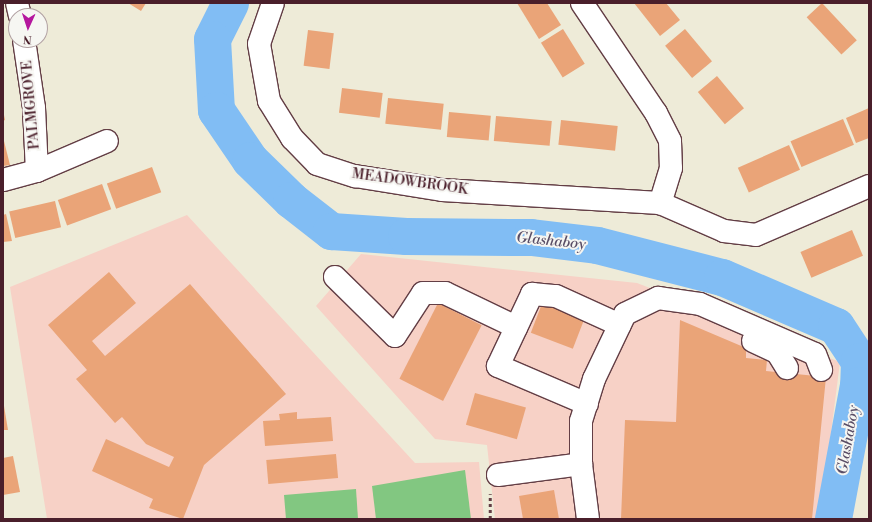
<!DOCTYPE html>
<html>
<head>
<meta charset="utf-8">
<style>
	body { margin:0 }
	#map { position:relative; width:872px; height:522px; overflow:hidden; background:#eeebd8; font-family:"Libre Bodoni",serif }
	div>[style] { position:absolute }
	[style*='--x'] { left:calc(var(--x)*1px); top:calc(var(--y)*1px); width:calc(var(--w)*1px); rotate:calc(var(--a)*1deg) }
	.built>* { inset:0; background:#f7d1c6 }
	.green>* { inset:0; background:#82c781 }
	.stream>* { height:6px; margin:-3px; padding:0 3px; transform-origin:3px; border-radius:3px; background:#81bdf4 }
	.river>* { height:37px; margin:-18.5px; padding:0 18.5px; transform-origin:18.5px; border-radius:18.5px; background:#81bdf4 }
	.building>* { inset:0; background:#eaa478; transform-origin:0 0 }
	.path>* { height:2.5px; margin-top:-1.25px; transform-origin:0; background:repeating-linear-gradient(90deg,#633e45 0 3px,transparent 0 6px) }
	.roads { filter:drop-shadow(1px 0 #633e45) drop-shadow(-1px 0 #633e45) drop-shadow(0 1px #633e45) drop-shadow(0 -1px #633e45) }
	.minor>* { height:22px; margin:-11px; padding:0 11px; transform-origin:11px; border-radius:11px; background:#fff }
	span { translate:-50% -50%; white-space:nowrap; text-align:center; line-height:1.15; -webkit-text-stroke:4px #f6f6f2; paint-order:stroke }
	.street-label { font-size:14px; color:#4a1f2b }
	.water-label { font-size:15px; color:#5a4e67; font-style:italic }
	.frame { position:absolute; inset:0; border:4px solid #4a1f2b; pointer-events:none }
	.north { position:absolute; left:8px; top:8px; width:40px; height:40px; box-sizing:border-box; background:#f6f6f2; border:1px solid #b1a0a2; border-radius:50%; rotate:183deg; font-size:11px; font-weight:700; line-height:16px; text-align:center; color:#4a1f2b }
	.north::after { content:''; display:block; margin:auto; width:14px; height:18px; background:#b5179e; clip-path:polygon(50% 0,100% 100%,50% 72%,0 100%) }
</style>
</head>
<body>
<div id="map">
	<div class="built">
		<div style="clip-path:polygon(187px 215px,415px 463px,479px 462px,484px 519px,47px 519px,10px 287px)"></div>
		<div style="clip-path:polygon(361px 254px,637px 283px,840px 362px,820px 519px,495px 519px,487px 445px,435px 439px,316px 306px)"></div>
	</div>
	<div class="green">
		<div style="clip-path:polygon(465px 470px,471px 519px,376px 519px,372px 486px)"></div>
		<div style="clip-path:polygon(356px 489px,358px 519px,286px 519px,284px 495px)"></div>
	</div>
	<div class="stream">
		<div style="--x:858;--y:385;--w:11;--a:5"></div>
	</div>
	<div class="river">
		<div style="--x:230;--y:3;--w:40;--a:116.6"></div>
		<div style="--x:212;--y:39;--w:71;--a:86.8"></div>
		<div style="--x:216;--y:110;--w:60;--a:55.8"></div>
		<div style="--x:250;--y:160;--w:57;--a:44.3"></div>
		<div style="--x:291;--y:200;--w:51;--a:37.8"></div>
		<div style="--x:331;--y:231;--w:75;--a:3.8"></div>
		<div style="--x:406;--y:236;--w:125;--a:0.5"></div>
		<div style="--x:531;--y:237;--w:66;--a:6.9"></div>
		<div style="--x:597;--y:245;--w:129;--a:14.4"></div>
		<div style="--x:722;--y:277;--w:124;--a:23.3"></div>
		<div style="--x:836;--y:326;--w:42;--a:56.7"></div>
		<div style="--x:859;--y:361;--w:24;--a:92"></div>
		<div style="--x:858;--y:385;--w:136;--a:100.6"></div>
	</div>
	<div class="building">
		<div style="clip-path:polygon(128px 3px,146px 3px,141px 11px)"></div>
		<div style="clip-path:polygon(517px 3px,547px 3px,561px 25px,539px 39px)"></div>
		<div style="clip-path:polygon(634px 3px,666px 3px,680px 20px,660px 36px)"></div>
		<div style="left:822px;top:3px;width:51px;height:21px;rotate:47deg"></div>
		<div style="left:563px;top:29px;width:41px;height:26px;rotate:58deg"></div>
		<div style="left:685px;top:29px;width:42px;height:26px;rotate:50deg"></div>
		<div style="left:308px;top:30px;width:26px;height:36px;rotate:7deg"></div>
		<div style="left:717px;top:76px;width:42px;height:25px;rotate:50deg"></div>
		<div style="left:342px;top:88px;width:41px;height:25px;rotate:7deg"></div>
		<div style="left:388px;top:98px;width:56px;height:26px;rotate:6deg"></div>
		<div style="clip-path:polygon(869px 108px,869px 138px,856px 143px,846px 118px)"></div>
		<div style="clip-path:polygon(3px 110px,5px 120px,3px 121px)"></div>
		<div style="left:449px;top:112px;width:42px;height:25px;rotate:5deg"></div>
		<div style="left:496px;top:116px;width:56px;height:25px;rotate:5deg"></div>
		<div style="left:843px;top:119px;width:28px;height:57px;rotate:67deg"></div>
		<div style="left:561px;top:120px;width:57px;height:25px;rotate:6deg"></div>
		<div style="clip-path:polygon(3px 137px,10px 165px,3px 166px)"></div>
		<div style="left:789px;top:145px;width:27px;height:56px;rotate:66deg"></div>
		<div style="left:152px;top:167px;width:27px;height:48px;rotate:70deg"></div>
		<div style="left:102px;top:184px;width:27px;height:47px;rotate:70deg"></div>
		<div style="left:55px;top:201px;width:27px;height:47px;rotate:77deg"></div>
		<div style="clip-path:polygon(6px 214px,12px 241px,3px 242px,3px 215px)"></div>
		<div style="left:852px;top:230px;width:28px;height:56px;rotate:67deg"></div>
		<div style="clip-path:polygon(109px 272px,136px 303px,92px 341px,105px 356px,190px 284px,286px 394px,204px 465px,183px 519px,149px 508px,153px 499px,92px 471px,106px 439px,169px 467px,174px 457px,146px 444px,122px 417px,115px 423px,76px 379px,87px 370px,48px 325px)"></div>
		<div style="left:543px;top:301px;width:45px;height:34px;rotate:21deg"></div>
		<div style="left:438px;top:303px;width:49px;height:85px;rotate:27deg"></div>
		<div style="clip-path:polygon(680px 320px,746px 348px,746px 358px,767px 360px,766px 371px,826px 377px,812px 519px,621px 519px,625px 420px,676px 422px)"></div>
		<div style="left:475px;top:393px;width:53px;height:33px;rotate:16deg"></div>
		<div style="clip-path:polygon(3px 400px,8px 430px,3px 430px)"></div>
		<div style="clip-path:polygon(297px 412px,297px 419px,331px 417px,333px 441px,265px 446px,263px 421px,280px 420px,279px 414px)"></div>
		<div style="left:336px;top:454px;width:24px;height:70px;rotate:85deg"></div>
		<div style="clip-path:polygon(13px 456px,20px 492px,3px 495px,3px 458px)"></div>
		<div style="clip-path:polygon(554px 490px,559px 519px,523px 519px,519px 496px)"></div>
	</div>
	<div class="path">
		<div style="--x:490;--y:519;--w:25;--a:-90"></div>
	</div>
	<div class="roads">
		<div class="minor">
			<div style="--x:17;--y:3;--w:13;--a:77"></div>
			<div style="--x:273;--y:3;--w:43;--a:108.9"></div>
			<div style="--x:259;--y:44;--w:58;--a:80"></div>
			<div style="--x:269;--y:101;--w:44;--a:58.1"></div>
			<div style="--x:292;--y:138;--w:36;--a:46"></div>
			<div style="--x:317;--y:164;--w:40;--a:18"></div>
			<div style="--x:355;--y:176;--w:88;--a:9.1"></div>
			<div style="--x:442;--y:190;--w:218;--a:3.4"></div>
			<div style="--x:660;--y:203;--w:70;--a:23.6"></div>
			<div style="--x:724;--y:231;--w:32;--a:7"></div>
			<div style="--x:756;--y:235;--w:123;--a:-23.4"></div>
			<div style="--x:582;--y:3;--w:133;--a:56.1"></div>
			<div style="--x:656;--y:113;--w:31;--a:63"></div>
			<div style="--x:670;--y:141;--w:27;--a:88"></div>
			<div style="--x:671;--y:168;--w:37;--a:107"></div>
			<div style="--x:24;--y:40;--w:69;--a:81.6"></div>
			<div style="--x:34;--y:108;--w:63;--a:87.3"></div>
			<div style="--x:3;--y:180;--w:35;--a:-15"></div>
			<div style="--x:37;--y:171;--w:76;--a:-23.2"></div>
			<div style="--x:335;--y:277;--w:84;--a:44.5"></div>
			<div style="--x:395;--y:336;--w:51;--a:-56.9"></div>
			<div style="--x:423;--y:293;--w:22;--a:0"></div>
			<div style="--x:445;--y:293;--w:79;--a:25.6"></div>
			<div style="--x:625;--y:314;--w:37;--a:-26"></div>
			<div style="--x:658;--y:298;--w:42;--a:8.1"></div>
			<div style="--x:700;--y:304;--w:125;--a:23.5"></div>
			<div style="--x:815;--y:354;--w:17;--a:69"></div>
			<div style="--x:753;--y:341;--w:26;--a:25"></div>
			<div style="--x:777;--y:352;--w:19;--a:58"></div>
			<div style="--x:587;--y:404;--w:97;--a:-156.9"></div>
			<div style="--x:498;--y:366;--w:80;--a:-64.7"></div>
			<div style="--x:532;--y:294;--w:24;--a:5"></div>
			<div style="--x:556;--y:296;--w:70;--a:24.4"></div>
			<div style="--x:498;--y:475;--w:84;--a:-7.5"></div>
			<div style="--x:588;--y:519;--w:55;--a:-97.3"></div>
			<div style="--x:581;--y:464;--w:43;--a:-90"></div>
			<div style="--x:581;--y:421;--w:44;--a:-72.8"></div>
			<div style="--x:594;--y:379;--w:72;--a:-64.5"></div>
		</div>
	</div>
	<div class="street-label">
		<span style="left:31px;top:105px;rotate:-95deg">PALMGROVE</span>
		<span style="left:410px;top:182px;rotate:8deg">MEADOWBROOK</span>
	</div>
	<div class="water-label">
		<span style="left:551px;top:241px;rotate:6deg">Glashaboy</span>
		<span style="left:848px;top:440px;rotate:-80deg">Glashaboy</span>
	</div>
	<div class="frame"></div>
	<div class="north">N</div>
</div>
</body>
</html>
